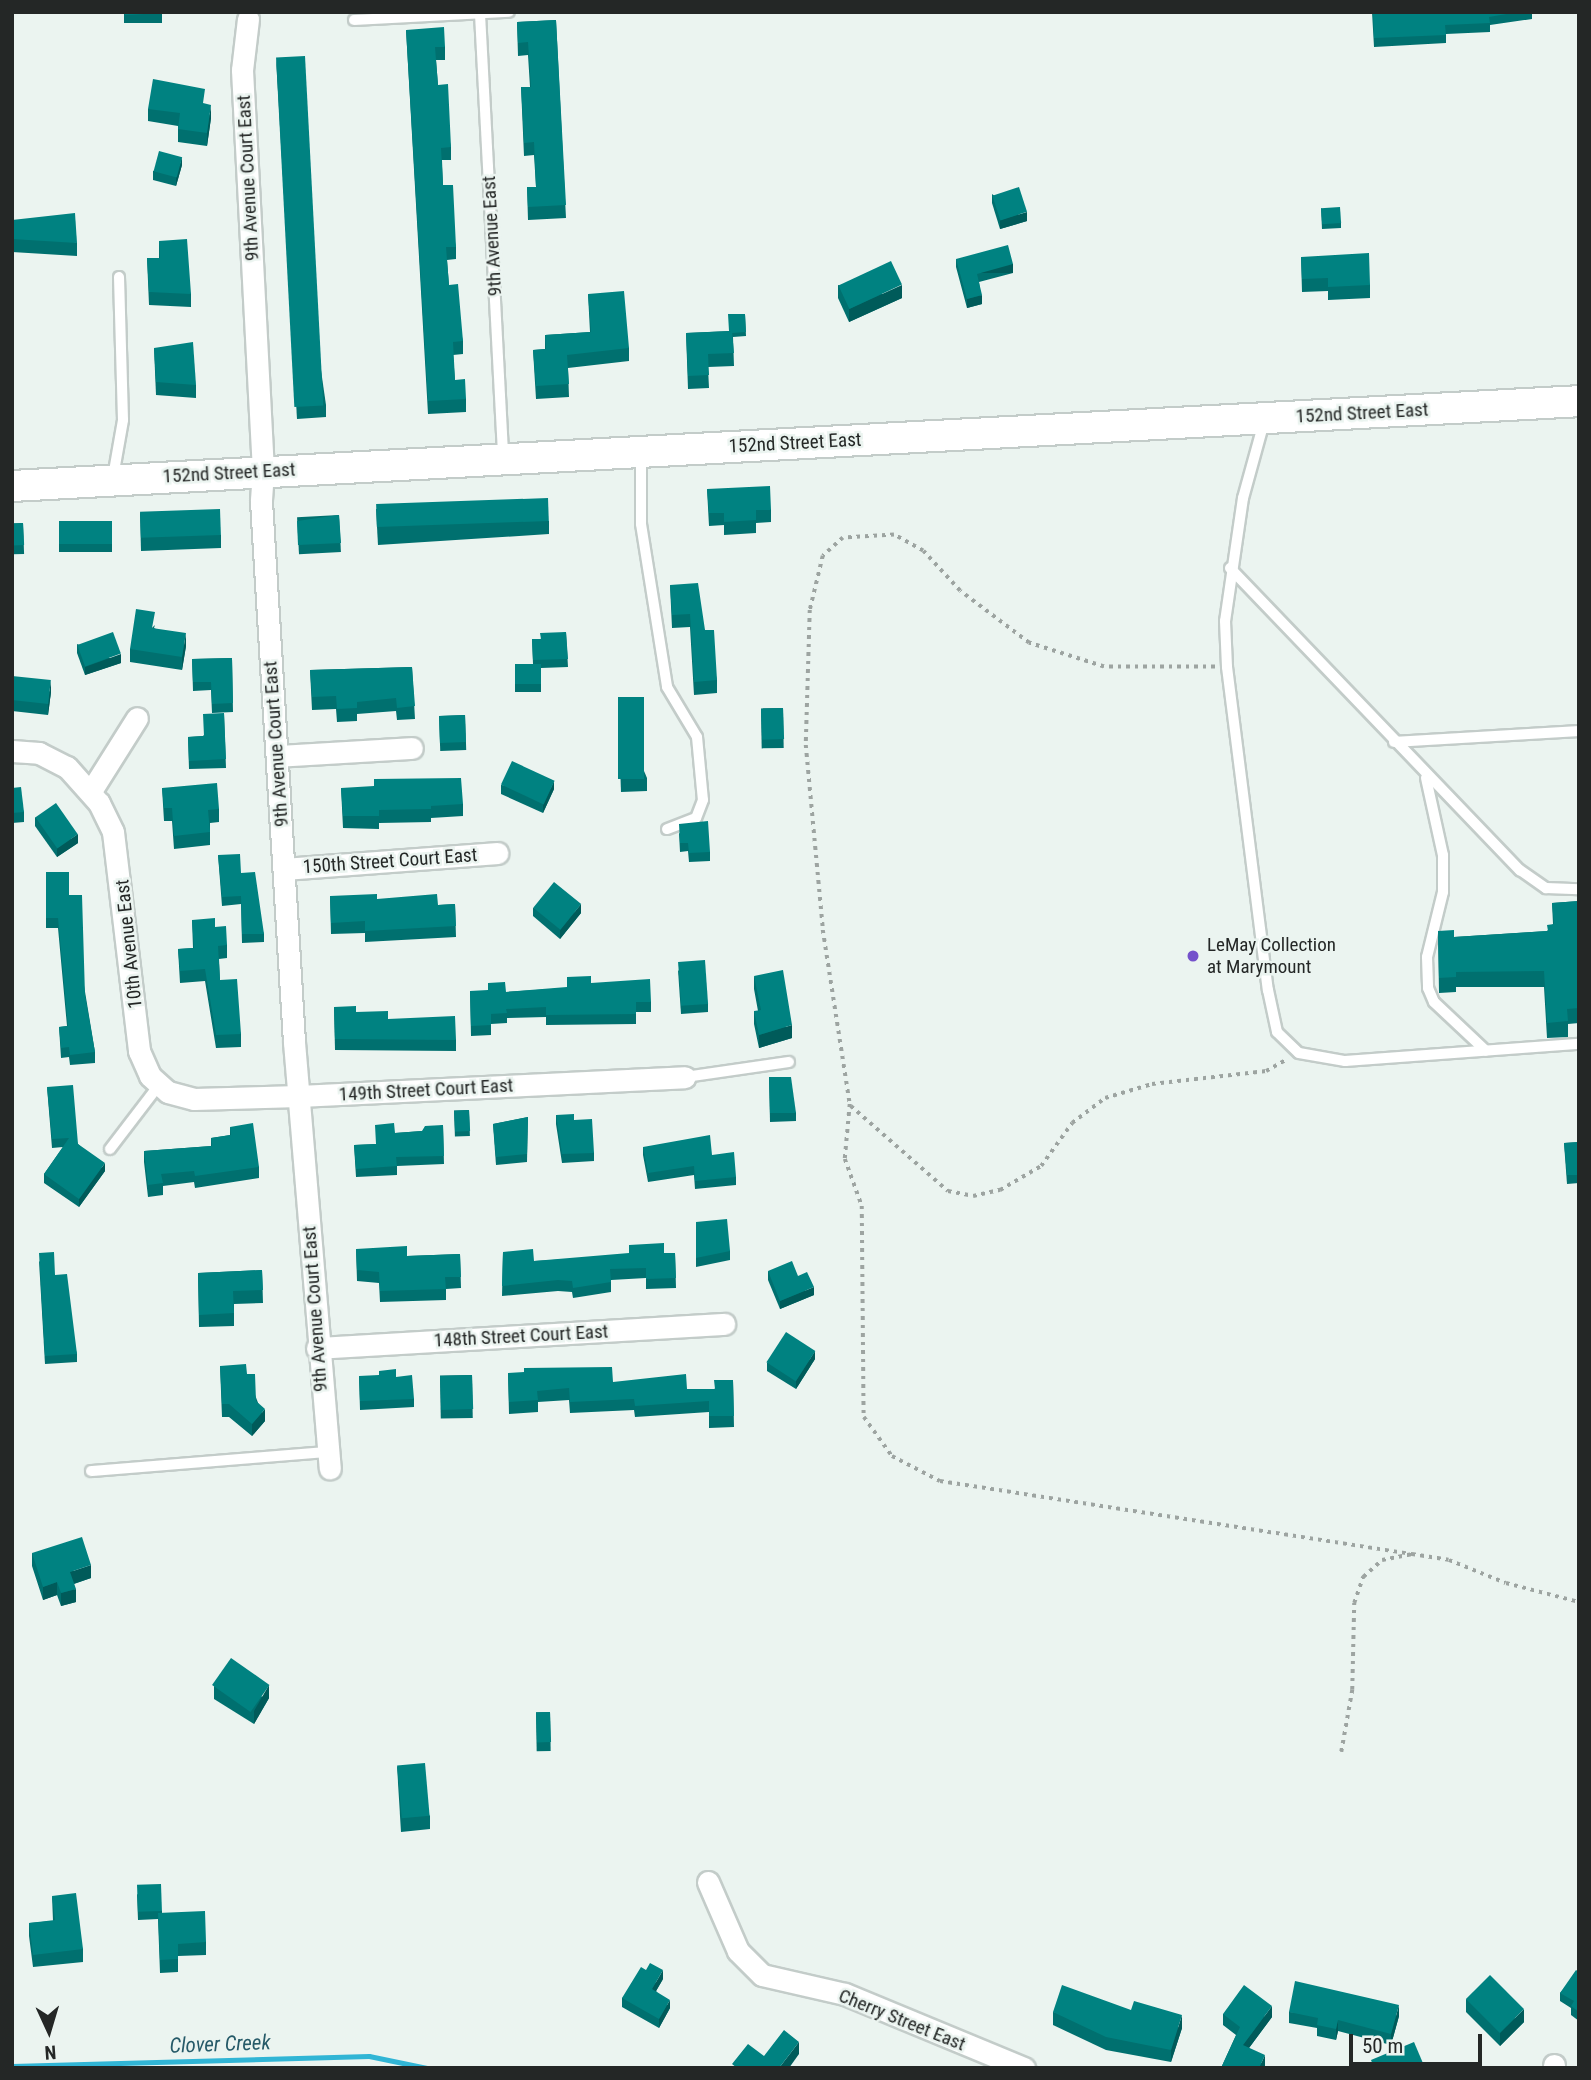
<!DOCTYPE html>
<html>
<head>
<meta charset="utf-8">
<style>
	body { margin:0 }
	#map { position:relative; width:1591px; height:2080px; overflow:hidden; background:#ebf4f0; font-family:"Roboto Condensed",sans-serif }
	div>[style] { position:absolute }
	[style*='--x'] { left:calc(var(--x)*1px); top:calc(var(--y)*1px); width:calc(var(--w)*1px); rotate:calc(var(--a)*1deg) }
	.stream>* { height:5px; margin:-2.5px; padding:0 2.5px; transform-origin:2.5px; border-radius:2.5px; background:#31b5d5 }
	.path>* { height:3.5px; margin-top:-1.75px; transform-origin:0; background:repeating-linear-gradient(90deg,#9da4a1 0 3.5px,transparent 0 8.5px) }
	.roads { filter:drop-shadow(2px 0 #c3ccc9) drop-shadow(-2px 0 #c3ccc9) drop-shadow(0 2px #c3ccc9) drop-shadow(0 -2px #c3ccc9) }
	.service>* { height:10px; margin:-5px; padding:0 5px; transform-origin:5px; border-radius:5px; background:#fff }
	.minor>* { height:21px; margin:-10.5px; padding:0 10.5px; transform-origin:10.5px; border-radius:10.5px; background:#fff }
	.secondary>* { height:30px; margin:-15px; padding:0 15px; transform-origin:15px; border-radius:15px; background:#fff }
	.wall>* { inset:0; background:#00706f; transform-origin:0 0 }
	.shaded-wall>* { inset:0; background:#005b5a; transform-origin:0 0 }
	.building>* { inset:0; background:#008281; transform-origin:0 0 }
	.dots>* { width:19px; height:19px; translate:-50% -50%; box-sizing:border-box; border:4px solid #ebf4f0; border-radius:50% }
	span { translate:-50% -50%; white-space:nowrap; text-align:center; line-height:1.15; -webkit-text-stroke:5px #ebf4f0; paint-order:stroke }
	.street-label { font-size:19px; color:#242726 }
	.poi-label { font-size:19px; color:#242726 }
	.left { translate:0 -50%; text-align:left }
	.water-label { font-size:21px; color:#265a68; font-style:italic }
	.frame { position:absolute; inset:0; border:14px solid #242726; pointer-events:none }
	.north { position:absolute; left:14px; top:1996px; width:70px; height:70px; -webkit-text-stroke:5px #ebf4f0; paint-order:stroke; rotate:176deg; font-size:19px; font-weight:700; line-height:28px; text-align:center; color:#242726 }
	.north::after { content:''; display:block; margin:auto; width:24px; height:32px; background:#242726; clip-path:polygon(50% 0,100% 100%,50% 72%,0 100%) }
	.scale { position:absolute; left:1349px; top:2034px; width:133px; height:32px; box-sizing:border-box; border:4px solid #242726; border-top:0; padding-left:9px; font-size:21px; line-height:24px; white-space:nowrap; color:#242726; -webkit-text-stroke:5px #ebf4f0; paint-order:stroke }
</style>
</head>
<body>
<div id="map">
	<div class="stream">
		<div style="--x:12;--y:2066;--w:357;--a:-1.6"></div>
		<div style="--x:369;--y:2056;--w:59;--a:11.7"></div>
	</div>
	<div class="path">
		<div style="--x:1215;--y:667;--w:111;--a:180"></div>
		<div style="--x:1104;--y:667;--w:79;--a:-162.3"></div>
		<div style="--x:1029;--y:643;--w:86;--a:-143"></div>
		<div style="--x:960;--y:591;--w:54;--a:-132.8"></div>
		<div style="--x:923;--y:551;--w:33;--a:-151"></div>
		<div style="--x:894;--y:535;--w:51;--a:176.6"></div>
		<div style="--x:843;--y:538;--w:27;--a:138"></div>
		<div style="--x:823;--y:556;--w:56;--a:103.5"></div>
		<div style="--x:810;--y:610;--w:135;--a:91.7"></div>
		<div style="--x:806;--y:745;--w:186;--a:84.7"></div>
		<div style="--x:823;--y:930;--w:176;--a:81.2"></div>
		<div style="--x:850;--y:1104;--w:55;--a:95.2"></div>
		<div style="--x:845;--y:1159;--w:50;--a:70.1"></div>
		<div style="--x:862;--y:1206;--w:211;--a:89.5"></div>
		<div style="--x:864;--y:1417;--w:48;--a:54.3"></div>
		<div style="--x:892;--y:1456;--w:54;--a:27.5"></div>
		<div style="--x:940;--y:1481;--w:478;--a:8.8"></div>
		<div style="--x:851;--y:1106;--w:129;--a:41.2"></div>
		<div style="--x:948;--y:1191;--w:25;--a:11"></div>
		<div style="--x:973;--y:1196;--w:28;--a:-13"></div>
		<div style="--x:1000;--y:1190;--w:48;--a:-30.3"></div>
		<div style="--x:1041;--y:1166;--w:53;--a:-54.2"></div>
		<div style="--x:1072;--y:1123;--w:41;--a:-37.1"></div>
		<div style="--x:1105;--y:1098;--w:49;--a:-16.6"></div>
		<div style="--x:1152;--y:1084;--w:115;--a:-6.5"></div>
		<div style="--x:1266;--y:1071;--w:25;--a:-29"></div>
		<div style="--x:1341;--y:1752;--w:63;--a:-79.9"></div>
		<div style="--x:1352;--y:1690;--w:87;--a:-88.7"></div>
		<div style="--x:1354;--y:1603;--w:28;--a:-71"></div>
		<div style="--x:1363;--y:1577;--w:25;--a:-42"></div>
		<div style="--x:1382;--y:1560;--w:31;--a:-11"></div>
		<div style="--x:1412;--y:1554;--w:37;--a:9"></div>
		<div style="--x:1449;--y:1560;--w:61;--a:22"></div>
		<div style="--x:1506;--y:1583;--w:75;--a:14.6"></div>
	</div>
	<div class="roads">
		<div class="service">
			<div style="--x:480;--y:14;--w:443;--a:87"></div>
			<div style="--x:354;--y:20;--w:155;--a:-3"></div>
			<div style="--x:1264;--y:422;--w:79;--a:105.4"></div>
			<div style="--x:1243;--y:498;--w:124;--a:98.3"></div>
			<div style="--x:1225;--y:621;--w:46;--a:87.5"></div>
			<div style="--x:1227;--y:667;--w:326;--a:82.8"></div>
			<div style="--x:1268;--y:990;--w:43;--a:77.9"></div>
			<div style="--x:1277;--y:1032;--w:30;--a:44"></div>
			<div style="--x:1299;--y:1053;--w:47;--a:9.9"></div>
			<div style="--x:1345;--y:1061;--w:235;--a:-4.2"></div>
			<div style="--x:641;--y:455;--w:69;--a:90"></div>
			<div style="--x:641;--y:524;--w:165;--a:80.9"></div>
			<div style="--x:667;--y:687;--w:58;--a:59"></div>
			<div style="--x:697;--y:737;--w:63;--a:84.6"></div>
			<div style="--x:703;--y:800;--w:19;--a:111"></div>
			<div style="--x:696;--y:818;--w:31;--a:159"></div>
			<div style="--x:113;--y:477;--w:58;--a:-80"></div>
			<div style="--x:123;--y:420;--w:143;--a:-91.6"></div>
			<div style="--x:1230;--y:568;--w:419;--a:46.2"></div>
			<div style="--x:1520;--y:870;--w:32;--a:35"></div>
			<div style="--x:1546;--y:888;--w:33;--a:2"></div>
			<div style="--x:1394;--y:742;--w:185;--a:-3.4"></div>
			<div style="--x:1426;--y:778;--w:79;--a:77.6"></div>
			<div style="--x:1443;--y:855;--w:37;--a:90"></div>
			<div style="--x:1443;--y:892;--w:67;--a:103.8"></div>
			<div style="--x:1427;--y:957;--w:31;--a:88"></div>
			<div style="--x:1428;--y:988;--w:15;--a:67"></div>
			<div style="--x:1434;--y:1002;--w:71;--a:43.3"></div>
			<div style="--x:685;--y:1077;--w:105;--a:-8.2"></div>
			<div style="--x:110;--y:1149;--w:81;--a:-52.6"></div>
			<div style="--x:91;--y:1471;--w:237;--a:-4.6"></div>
		</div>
		<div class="minor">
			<div style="--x:248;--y:19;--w:51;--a:96.7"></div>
			<div style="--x:242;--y:70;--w:402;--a:87"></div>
			<div style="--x:263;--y:471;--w:30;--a:94"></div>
			<div style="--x:261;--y:501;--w:542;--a:86.51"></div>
			<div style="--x:294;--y:1042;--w:428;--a:85.2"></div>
			<div style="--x:12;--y:751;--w:27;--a:4"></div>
			<div style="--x:39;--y:753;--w:31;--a:27"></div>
			<div style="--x:67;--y:767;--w:48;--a:48.4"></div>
			<div style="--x:99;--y:803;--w:32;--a:64"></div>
			<div style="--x:113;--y:832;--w:221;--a:83.2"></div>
			<div style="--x:139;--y:1051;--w:27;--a:66"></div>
			<div style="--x:150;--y:1076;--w:24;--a:42"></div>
			<div style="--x:168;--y:1092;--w:27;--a:15"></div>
			<div style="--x:194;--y:1099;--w:105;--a:-1.6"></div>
			<div style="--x:299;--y:1096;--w:386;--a:-2.8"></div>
			<div style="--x:277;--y:756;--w:135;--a:-3.4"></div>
			<div style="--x:91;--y:791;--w:86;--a:-57.8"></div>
			<div style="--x:284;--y:869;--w:214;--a:-4.3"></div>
			<div style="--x:317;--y:1348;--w:408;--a:-3.4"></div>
			<div style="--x:708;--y:1882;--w:75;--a:66.5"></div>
			<div style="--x:738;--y:1951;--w:34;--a:45"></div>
			<div style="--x:762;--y:1975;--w:85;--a:12.9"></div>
			<div style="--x:845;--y:1994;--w:194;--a:22.5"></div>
			<div style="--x:1554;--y:2065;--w:3;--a:90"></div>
		</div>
		<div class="secondary">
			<div style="--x:12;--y:486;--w:1569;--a:-3.1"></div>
		</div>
	</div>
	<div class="wall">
		<div style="left:124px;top:12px;width:38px;height:11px"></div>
		<div style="clip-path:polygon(1372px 12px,1532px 12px,1532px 19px,1490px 25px,1490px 32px,1446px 34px,1446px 43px,1374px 47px)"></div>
		<div style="clip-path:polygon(556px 20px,566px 218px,528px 220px,527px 187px,536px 187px,534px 155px,524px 156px,521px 87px,530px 87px,528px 55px,518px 56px,517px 22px)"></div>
		<div style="clip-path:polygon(406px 30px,445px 47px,445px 60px,436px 60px,438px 85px,451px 147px,451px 160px,442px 160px,443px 185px,456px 247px,456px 259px,447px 260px,449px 285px,463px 341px,463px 354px,453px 355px,455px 380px,466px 399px,466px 412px,428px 414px)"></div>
		<div style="clip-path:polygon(276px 58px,326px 405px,326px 417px,297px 419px)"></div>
		<div style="clip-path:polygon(205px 104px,211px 118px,207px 146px,178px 142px,178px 126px,148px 121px,148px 109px)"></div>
		<div style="clip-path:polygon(182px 165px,176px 186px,153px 180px,153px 171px)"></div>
		<div style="clip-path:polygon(992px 194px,1027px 221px,1000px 229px,992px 203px)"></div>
		<div style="clip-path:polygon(1321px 208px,1341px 223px,1341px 228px,1322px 229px)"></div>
		<div style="clip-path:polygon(12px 220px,77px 243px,77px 256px,12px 252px)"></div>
		<div style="clip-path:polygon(159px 241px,191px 294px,191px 307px,149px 305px,147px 258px,159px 258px)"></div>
		<div style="clip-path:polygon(1301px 257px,1370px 285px,1370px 298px,1328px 300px,1328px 291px,1302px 292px)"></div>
		<div style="clip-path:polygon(956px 259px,1013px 273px,979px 282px,982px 304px,967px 308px,956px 267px)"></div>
		<div style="clip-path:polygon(838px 285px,902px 298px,849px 322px,838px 298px)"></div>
		<div style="clip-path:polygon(588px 294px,629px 348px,629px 361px,568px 368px,569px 397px,536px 399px,533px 350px,545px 349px,545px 335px,590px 332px)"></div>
		<div style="clip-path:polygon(745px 314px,746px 336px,733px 337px,734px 366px,708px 367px,709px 388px,688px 389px,686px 333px,729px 331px)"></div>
		<div style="clip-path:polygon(154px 348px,196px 385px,196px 398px,156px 395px)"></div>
		<div style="clip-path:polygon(707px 489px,771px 510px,771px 522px,756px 523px,756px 533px,724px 535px,724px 525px,709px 526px)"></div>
		<div style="clip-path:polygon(376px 509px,549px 521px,549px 534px,378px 545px)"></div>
		<div style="clip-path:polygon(140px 513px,221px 535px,221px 548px,141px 551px)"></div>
		<div style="left:339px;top:515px;width:37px;height:42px;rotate:87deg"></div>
		<div style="left:112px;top:521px;width:31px;height:53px;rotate:90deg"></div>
		<div style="left:23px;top:523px;width:31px;height:11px;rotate:88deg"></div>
		<div style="clip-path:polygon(670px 585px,705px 630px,717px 680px,717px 693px,694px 695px,690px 627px,672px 628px)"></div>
		<div style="clip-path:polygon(155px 625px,154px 628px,186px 646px,182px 670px,130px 662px,130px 649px)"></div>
		<div style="clip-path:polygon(566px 632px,568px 667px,541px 668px,541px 692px,515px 692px,515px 664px,533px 664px,532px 639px,540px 639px)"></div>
		<div style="clip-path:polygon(77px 644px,121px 663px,85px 675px,77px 653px)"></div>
		<div style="clip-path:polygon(232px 658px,233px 712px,212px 713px,211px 690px,193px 691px,192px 659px)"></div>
		<div style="clip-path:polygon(412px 667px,415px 719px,397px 720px,396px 711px,357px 714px,357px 721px,337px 722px,336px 709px,312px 710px,310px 670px)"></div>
		<div style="clip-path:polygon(12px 676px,51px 692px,48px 715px,12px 711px)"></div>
		<div style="left:783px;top:708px;width:40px;height:22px;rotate:89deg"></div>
		<div style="clip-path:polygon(618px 710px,647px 778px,647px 791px,621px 792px)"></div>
		<div style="clip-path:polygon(224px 713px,226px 768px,189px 769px,188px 737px,203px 736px)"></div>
		<div style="left:465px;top:715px;width:35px;height:26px;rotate:88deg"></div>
		<div style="clip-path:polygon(501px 785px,554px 789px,543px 813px,501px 794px)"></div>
		<div style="clip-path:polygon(12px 788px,24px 812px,24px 822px,12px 823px)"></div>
		<div style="clip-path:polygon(162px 788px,219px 809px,219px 822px,210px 823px,210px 845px,174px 849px,172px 821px,164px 821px)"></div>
		<div style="clip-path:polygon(341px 788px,463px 804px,463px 816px,431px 818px,431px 822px,379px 823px,379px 829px,343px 828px)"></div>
		<div style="clip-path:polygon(35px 817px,78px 843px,57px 857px,35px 826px)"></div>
		<div style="clip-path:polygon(679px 833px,710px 852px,710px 861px,689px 862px,688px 851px,680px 852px)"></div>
		<div style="clip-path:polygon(218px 855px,241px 873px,264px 934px,264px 942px,242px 943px,241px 904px,222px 906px)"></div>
		<div style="clip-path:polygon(46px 872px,69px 895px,95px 1052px,95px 1063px,70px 1065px,69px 1057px,61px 1058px,59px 1027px,67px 1026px,58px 928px,46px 928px)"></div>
		<div style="clip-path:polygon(330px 896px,377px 899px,438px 905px,455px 904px,456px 937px,365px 942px,365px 933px,331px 934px)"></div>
		<div style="clip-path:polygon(1579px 901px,1579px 1023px,1568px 1024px,1568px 1037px,1547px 1038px,1544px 987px,1456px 987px,1456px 992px,1439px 993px,1438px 931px,1454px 937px,1547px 931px,1553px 924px,1552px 903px)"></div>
		<div style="clip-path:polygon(533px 908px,581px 913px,560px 939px,533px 916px)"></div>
		<div style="clip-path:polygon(192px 920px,215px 927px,227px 945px,227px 958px,219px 959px,220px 980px,241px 1034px,241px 1047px,216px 1048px,205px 981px,180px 983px,178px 949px,193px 948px)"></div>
		<div style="clip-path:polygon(678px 970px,708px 1004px,708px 1012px,681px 1014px)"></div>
		<div style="clip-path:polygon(754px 976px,792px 1038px,759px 1048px,754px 1024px,754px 1011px,758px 1011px,754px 989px)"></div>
		<div style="clip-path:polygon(591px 983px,651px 1002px,651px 1012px,636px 1012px,636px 1024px,546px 1025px,546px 1017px,507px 1018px,507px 1023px,491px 1024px,491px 1035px,471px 1036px,470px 991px,506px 992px,567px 988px)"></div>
		<div style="clip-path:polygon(334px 1007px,388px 1019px,456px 1040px,456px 1051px,335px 1050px)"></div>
		<div style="clip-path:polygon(769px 1077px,796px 1113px,796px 1121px,770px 1122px)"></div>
		<div style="clip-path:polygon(47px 1087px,78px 1144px,105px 1171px,79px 1207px,44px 1183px,44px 1174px,63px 1147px,52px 1148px)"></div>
		<div style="left:469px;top:1110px;width:26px;height:15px;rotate:88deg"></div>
		<div style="clip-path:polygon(556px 1115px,574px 1120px,594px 1153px,594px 1161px,562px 1163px,556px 1124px)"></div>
		<div style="clip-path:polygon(528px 1117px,527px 1162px,496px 1165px,493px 1124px)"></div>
		<div style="clip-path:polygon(443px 1125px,444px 1164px,397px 1166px,397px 1175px,356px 1177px,354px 1145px,376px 1144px,395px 1133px,422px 1131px)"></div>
		<div style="clip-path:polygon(230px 1127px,259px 1167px,259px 1178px,195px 1188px,194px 1182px,163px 1186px,163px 1195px,148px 1197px,144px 1162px,144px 1151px,211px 1146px,211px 1138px,230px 1135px)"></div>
		<div style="clip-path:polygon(1579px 1142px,1579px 1183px,1567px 1184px,1564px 1143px)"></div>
		<div style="clip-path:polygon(643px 1147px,736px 1177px,736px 1185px,695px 1189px,694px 1175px,648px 1182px,643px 1155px)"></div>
		<div style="clip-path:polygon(696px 1222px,730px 1251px,730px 1260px,696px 1267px)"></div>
		<div style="clip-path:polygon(356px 1249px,407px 1256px,460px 1254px,461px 1288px,446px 1289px,446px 1300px,380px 1302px,379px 1283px,357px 1281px)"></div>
		<div style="clip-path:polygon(503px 1252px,534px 1261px,675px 1253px,676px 1288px,646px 1289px,646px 1278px,611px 1280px,611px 1292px,573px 1298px,572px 1292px,558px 1291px,502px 1296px)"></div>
		<div style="clip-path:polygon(39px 1261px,55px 1275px,77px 1354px,77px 1362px,45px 1364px)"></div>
		<div style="clip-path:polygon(262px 1270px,263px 1303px,234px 1304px,234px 1326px,199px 1327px,198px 1273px)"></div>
		<div style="clip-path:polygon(768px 1271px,814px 1295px,780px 1309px,768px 1280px)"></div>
		<div style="clip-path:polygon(815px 1359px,796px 1389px,767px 1371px,767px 1363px)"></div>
		<div style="clip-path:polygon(220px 1366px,247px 1374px,265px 1421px,252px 1436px,229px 1417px,222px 1417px)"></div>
		<div style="clip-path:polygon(508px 1373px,687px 1389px,714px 1389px,733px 1380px,734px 1427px,709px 1428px,709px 1412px,635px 1417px,634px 1410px,570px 1413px,569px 1400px,538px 1402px,538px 1412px,509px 1414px)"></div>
		<div style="left:472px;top:1375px;width:43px;height:32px;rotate:89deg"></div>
		<div style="clip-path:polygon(359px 1376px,396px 1377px,414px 1399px,414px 1407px,360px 1410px)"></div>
		<div style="clip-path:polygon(32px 1553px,91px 1578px,74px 1584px,76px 1602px,61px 1606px,57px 1595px,43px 1600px,32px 1566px)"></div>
		<div style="clip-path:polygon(214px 1686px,269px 1698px,254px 1724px,214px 1699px)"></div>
		<div style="left:550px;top:1712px;width:39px;height:14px;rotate:89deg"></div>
		<div style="clip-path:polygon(397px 1766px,430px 1816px,430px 1829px,401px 1832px)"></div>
		<div style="clip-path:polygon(137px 1894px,162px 1911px,162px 1913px,206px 1942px,206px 1955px,178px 1956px,178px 1972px,160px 1973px,158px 1919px,138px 1920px)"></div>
		<div style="clip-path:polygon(52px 1896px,83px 1949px,83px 1962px,33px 1967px,29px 1936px,29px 1923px,53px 1921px)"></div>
		<div style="clip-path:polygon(1579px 1972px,1579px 2021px,1571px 2015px,1571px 2008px,1560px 2001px,1560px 1993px)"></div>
		<div style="clip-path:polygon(663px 1979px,656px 1991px,670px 2008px,659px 2028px,622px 2007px,622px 1998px)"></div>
		<div style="clip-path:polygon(1466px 1999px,1524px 2022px,1500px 2046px,1466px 2012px)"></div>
		<div style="clip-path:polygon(1053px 2012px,1182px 2028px,1171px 2062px,1106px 2050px,1053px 2025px)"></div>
		<div style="clip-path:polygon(1289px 2012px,1399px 2016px,1391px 2045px,1338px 2031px,1336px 2040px,1317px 2036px,1317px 2028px,1289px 2023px)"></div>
		<div style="clip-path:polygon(1223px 2014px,1272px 2017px,1249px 2048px,1265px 2067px,1265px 2068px,1221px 2068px,1236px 2035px,1223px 2025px)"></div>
	</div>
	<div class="shaded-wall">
		<div style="clip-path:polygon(211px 105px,211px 118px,207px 146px,207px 133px)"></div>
		<div style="clip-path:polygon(182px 157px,182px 165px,176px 186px,176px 177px)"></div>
		<div style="clip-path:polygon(1027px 212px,1027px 221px,1000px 229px,1000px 220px)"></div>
		<div style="left:1013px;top:264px;width:9px;height:37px;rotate:90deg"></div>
		<div style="clip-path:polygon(902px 285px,902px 298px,849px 322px,849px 309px)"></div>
		<div style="clip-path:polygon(982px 295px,982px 304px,967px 308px,967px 299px)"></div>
		<div style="clip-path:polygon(186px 633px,186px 646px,182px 670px,182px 657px)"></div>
		<div style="clip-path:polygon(121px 654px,121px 663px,85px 675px,85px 667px)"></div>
		<div style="clip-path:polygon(51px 680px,51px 692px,48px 715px,48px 703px)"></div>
		<div style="clip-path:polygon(554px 781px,554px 789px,543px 813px,543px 805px)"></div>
		<div style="clip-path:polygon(78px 834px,78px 843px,57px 857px,57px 848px)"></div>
		<div style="clip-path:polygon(581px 904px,581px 913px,560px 939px,560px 930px)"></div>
		<div style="clip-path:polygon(792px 1025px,792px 1038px,759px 1048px,759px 1035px)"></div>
		<div style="clip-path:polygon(105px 1163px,105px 1171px,79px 1207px,79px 1199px)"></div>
		<div style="clip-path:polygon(814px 1287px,814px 1295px,780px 1309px,780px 1301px)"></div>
		<div style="clip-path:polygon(815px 1351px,815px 1359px,796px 1389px,796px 1381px)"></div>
		<div style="clip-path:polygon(265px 1409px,265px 1421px,252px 1436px,252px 1424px)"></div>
		<div style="clip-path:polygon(91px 1565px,91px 1578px,70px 1585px,70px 1572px)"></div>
		<div style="clip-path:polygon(57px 1582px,57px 1595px,43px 1600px,43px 1587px)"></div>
		<div style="clip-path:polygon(76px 1589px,76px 1602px,61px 1606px,61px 1593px)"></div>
		<div style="clip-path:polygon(269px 1685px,269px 1698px,254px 1724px,254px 1711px)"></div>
		<div style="clip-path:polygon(663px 1970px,663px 1979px,652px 1998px,652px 1989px)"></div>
		<div style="clip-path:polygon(670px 2000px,670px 2008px,659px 2028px,659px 2019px)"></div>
		<div style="clip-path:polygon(1399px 2005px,1399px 2016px,1391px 2045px,1391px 2034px)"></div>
		<div style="clip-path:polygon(1272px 2006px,1272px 2017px,1243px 2056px,1243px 2045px)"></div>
		<div style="clip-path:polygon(1524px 2009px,1524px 2022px,1500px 2046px,1500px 2033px)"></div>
		<div style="clip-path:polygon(1182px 2015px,1182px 2028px,1171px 2062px,1171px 2050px)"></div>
		<div style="clip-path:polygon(1338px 2020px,1338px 2031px,1336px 2040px,1336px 2029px)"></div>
		<div style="clip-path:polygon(799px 2042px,799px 2054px,789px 2068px,779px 2068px)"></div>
		<div style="clip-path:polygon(1265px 2055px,1265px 2068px,1259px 2068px)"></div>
	</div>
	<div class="building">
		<div style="clip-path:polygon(125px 12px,162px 12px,162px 13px,125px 15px)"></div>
		<div style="clip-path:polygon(1373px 12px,1518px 12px,1489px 17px,1490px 23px,1445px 25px,1446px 35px,1374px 38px)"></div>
		<div style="clip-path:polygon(556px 20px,566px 205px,528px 207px,527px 187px,536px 187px,534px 142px,524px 143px,523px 122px,521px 87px,531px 87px,528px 42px,518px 43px,517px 22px)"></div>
		<div style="clip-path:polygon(444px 27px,445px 47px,435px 47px,438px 85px,448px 84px,451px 147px,441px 148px,443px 185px,453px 185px,456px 247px,446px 247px,449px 285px,458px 284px,463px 341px,453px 342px,455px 380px,465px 379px,466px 399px,428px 401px,406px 30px)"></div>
		<div style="left:305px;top:56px;width:350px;height:29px;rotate:87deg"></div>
		<div style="clip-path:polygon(153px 79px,205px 89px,203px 103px,211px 105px,207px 133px,178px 129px,180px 113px,148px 109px)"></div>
		<div style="left:159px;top:151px;width:24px;height:21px;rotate:15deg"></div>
		<div style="left:1019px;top:187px;width:26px;height:28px;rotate:72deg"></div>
		<div style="left:1340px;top:207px;width:16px;height:19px;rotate:86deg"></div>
		<div style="clip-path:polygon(75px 213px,77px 243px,12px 239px,12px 220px)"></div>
		<div style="clip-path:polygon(187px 239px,191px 294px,149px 292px,147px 258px,160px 258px,159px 241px)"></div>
		<div style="clip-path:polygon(1008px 245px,1013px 264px,977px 274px,982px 295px,967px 299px,956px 259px)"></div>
		<div style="clip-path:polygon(1369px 253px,1370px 285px,1328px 287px,1328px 278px,1302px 279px,1301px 257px)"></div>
		<div style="left:891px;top:261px;width:26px;height:58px;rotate:65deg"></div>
		<div style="clip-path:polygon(624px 291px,629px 348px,567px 355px,569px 384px,536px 386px,533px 350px,546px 349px,545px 335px,591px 332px,588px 294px)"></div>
		<div style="clip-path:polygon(728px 314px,745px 314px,746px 332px,732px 333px,732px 331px,729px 331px)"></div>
		<div style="clip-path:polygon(732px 331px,734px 353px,708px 354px,709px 375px,688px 376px,686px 333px)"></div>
		<div style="clip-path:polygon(193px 342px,196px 385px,156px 382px,154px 348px)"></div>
		<div style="clip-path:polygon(770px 486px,771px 510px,756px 510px,756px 520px,724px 522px,724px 513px,709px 513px,707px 489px)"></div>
		<div style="left:548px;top:498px;width:23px;height:172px;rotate:88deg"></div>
		<div style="left:220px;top:509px;width:26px;height:80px;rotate:88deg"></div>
		<div style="clip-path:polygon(339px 515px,341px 543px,298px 545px,297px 521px)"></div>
		<div style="left:112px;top:521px;width:23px;height:53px;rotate:90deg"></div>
		<div style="left:23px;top:523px;width:22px;height:11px;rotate:87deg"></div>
		<div style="clip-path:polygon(698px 583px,705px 630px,714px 630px,717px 680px,694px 682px,690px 614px,672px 615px,670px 585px)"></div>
		<div style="clip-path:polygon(136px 609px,155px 612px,152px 628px,186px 633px,182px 657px,130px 649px)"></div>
		<div style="left:113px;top:632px;width:23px;height:38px;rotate:70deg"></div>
		<div style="clip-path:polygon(566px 632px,568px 659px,533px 660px,532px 639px,541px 639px,540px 633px)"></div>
		<div style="clip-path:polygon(232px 658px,233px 703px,212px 704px,211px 682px,193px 682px,192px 659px)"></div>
		<div style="left:515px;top:664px;width:26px;height:20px"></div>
		<div style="clip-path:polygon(412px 667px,415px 706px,397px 708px,396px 698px,357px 702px,357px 708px,337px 709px,336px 696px,312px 697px,310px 670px)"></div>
		<div style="left:12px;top:676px;width:39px;height:24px;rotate:6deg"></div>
		<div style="left:618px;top:697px;width:26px;height:82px"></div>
		<div style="left:783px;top:708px;width:31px;height:22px;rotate:88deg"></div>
		<div style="clip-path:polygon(224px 713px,226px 759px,189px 761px,188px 737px,204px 736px,203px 714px)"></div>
		<div style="left:465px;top:715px;width:27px;height:26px;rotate:88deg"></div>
		<div style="left:512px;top:761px;width:47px;height:26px;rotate:25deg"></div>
		<div style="clip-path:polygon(461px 778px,463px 804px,431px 806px,431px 809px,379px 810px,379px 816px,343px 816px,341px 788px,374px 786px,374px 779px)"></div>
		<div style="clip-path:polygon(217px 783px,219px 809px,208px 810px,210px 832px,174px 836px,172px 808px,164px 808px,162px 788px)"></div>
		<div style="clip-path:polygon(21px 787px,24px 812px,12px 813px,12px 788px)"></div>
		<div style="left:56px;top:803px;width:38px;height:25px;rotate:55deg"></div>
		<div style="clip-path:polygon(708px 821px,710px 852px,689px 853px,688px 843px,680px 843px,679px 824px)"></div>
		<div style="clip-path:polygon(240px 854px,241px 873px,255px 872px,264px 934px,242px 934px,241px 896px,222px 897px,218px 855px)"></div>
		<div style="clip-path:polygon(46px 872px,69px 872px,69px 895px,82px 895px,85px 995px,95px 1052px,70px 1055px,69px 1047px,61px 1048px,59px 1027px,68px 1026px,58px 918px,46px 918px)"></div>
		<div style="left:554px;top:882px;width:35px;height:33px;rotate:39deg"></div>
		<div style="clip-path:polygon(377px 894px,377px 899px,437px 894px,438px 905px,455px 904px,456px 926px,365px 931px,365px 921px,331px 923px,330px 896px)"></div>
		<div style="clip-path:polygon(1579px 901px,1579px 1008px,1567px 1009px,1568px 1021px,1547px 1023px,1544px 971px,1456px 972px,1456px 977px,1439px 978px,1438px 931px,1454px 930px,1454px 937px,1548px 931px,1547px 925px,1554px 924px,1552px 903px)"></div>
		<div style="clip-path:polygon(215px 918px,215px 927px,226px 926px,227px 945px,218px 946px,220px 980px,237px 979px,241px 1034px,216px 1035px,205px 969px,180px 971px,178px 949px,194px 948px,192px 920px)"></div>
		<div style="left:705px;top:960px;width:44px;height:27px;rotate:86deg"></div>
		<div style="clip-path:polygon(783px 970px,792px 1025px,759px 1035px,754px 1011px,761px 1010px,754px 976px)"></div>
		<div style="clip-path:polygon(591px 976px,591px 983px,650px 979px,651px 1002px,636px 1002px,636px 1014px,546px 1015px,546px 1007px,506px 1009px,507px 1013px,491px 1014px,491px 1025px,471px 1026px,470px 991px,488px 990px,488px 983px,505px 982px,506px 992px,567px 987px,567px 977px)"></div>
		<div style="clip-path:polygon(356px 1006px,356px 1012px,388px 1011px,388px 1019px,455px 1016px,456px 1040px,335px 1039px,334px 1007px)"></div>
		<div style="clip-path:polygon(769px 1077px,791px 1077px,796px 1113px,770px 1113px)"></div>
		<div style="clip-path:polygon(73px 1085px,78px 1144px,105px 1163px,79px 1199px,44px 1174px,69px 1138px,52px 1139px,47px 1087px)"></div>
		<div style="left:469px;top:1110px;width:21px;height:15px;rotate:87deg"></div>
		<div style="clip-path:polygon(574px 1114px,574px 1120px,592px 1119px,594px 1153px,562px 1154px,556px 1115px)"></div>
		<div style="clip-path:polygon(528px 1117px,527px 1154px,496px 1157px,493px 1124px)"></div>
		<div style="clip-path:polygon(253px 1123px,259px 1167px,195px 1176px,194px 1171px,161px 1174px,163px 1183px,148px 1185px,144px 1151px,212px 1146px,211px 1138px,231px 1135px,230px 1127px)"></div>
		<div style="clip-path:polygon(394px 1123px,395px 1133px,422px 1131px,425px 1126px,443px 1125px,444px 1156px,396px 1157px,397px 1166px,356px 1169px,354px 1145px,376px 1144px,375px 1125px)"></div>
		<div style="clip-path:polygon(710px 1135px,712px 1155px,734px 1152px,736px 1177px,695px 1181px,694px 1166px,648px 1173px,643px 1147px)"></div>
		<div style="clip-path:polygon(1579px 1142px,1579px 1175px,1567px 1175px,1564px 1143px)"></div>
		<div style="clip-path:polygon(727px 1219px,730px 1251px,696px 1258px,696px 1222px)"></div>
		<div style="clip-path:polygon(664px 1243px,664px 1253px,675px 1253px,676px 1278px,646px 1279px,646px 1268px,610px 1269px,611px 1282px,573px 1288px,572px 1281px,558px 1280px,502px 1286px,503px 1252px,533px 1249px,534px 1261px,629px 1253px,629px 1245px)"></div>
		<div style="clip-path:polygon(407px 1246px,407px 1256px,460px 1254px,461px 1277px,445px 1277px,446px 1289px,380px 1291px,379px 1272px,357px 1270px,356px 1249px)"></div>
		<div style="clip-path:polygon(54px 1252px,55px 1275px,67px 1274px,77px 1354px,45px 1356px,39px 1253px)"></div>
		<div style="clip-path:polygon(792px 1261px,798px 1276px,807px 1272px,814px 1287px,780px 1301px,768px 1271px)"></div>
		<div style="clip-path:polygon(262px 1270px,263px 1290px,233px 1291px,234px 1313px,199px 1315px,198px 1273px)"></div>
		<div style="left:786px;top:1332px;width:35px;height:36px;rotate:33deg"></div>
		<div style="clip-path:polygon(246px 1364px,247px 1374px,255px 1374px,256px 1401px,265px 1409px,252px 1424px,229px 1404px,222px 1404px,220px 1366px)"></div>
		<div style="clip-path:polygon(612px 1367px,613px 1382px,686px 1374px,687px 1389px,715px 1389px,714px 1380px,733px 1380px,734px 1416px,709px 1416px,709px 1401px,635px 1406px,634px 1399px,570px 1402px,569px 1388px,537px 1391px,538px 1400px,509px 1402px,508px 1373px,524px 1372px,524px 1368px)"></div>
		<div style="clip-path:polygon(396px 1369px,396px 1377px,412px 1375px,414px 1399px,360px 1401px,359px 1376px,379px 1375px,379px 1371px)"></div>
		<div style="left:472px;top:1375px;width:34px;height:32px;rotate:88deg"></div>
		<div style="clip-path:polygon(82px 1537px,91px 1565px,70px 1572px,76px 1589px,61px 1593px,57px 1582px,43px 1587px,32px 1553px)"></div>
		<div style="left:231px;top:1658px;width:47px;height:33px;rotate:35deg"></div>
		<div style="left:550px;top:1712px;width:30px;height:14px;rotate:88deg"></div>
		<div style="left:425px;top:1763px;width:53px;height:28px;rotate:85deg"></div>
		<div style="left:161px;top:1884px;width:27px;height:24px;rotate:88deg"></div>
		<div style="clip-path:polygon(76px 1893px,83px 1949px,33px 1955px,29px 1923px,55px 1920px,52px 1896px)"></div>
		<div style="clip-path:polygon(205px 1911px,206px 1942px,178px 1944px,178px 1959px,160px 1960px,158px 1913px)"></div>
		<div style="clip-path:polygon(650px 1963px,663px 1970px,652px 1989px,670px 2000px,659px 2019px,622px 1998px,641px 1967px,646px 1970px)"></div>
		<div style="clip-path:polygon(1576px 1970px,1579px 1972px,1579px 2012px,1571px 2006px,1574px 2001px,1560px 1993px)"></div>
		<div style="left:1490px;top:1975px;width:48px;height:34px;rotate:45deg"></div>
		<div style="clip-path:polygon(1295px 1981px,1399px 2005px,1391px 2034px,1338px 2020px,1336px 2029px,1317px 2025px,1318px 2018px,1289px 2012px)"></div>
		<div style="clip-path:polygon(1062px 1985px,1131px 2010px,1134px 2001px,1182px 2015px,1171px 2050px,1106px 2037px,1053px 2012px)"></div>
		<div style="clip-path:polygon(1244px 1985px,1272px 2006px,1243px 2045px,1265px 2055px,1259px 2068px,1221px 2068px,1240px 2027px,1223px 2014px)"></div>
		<div style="clip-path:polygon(784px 2030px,799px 2042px,779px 2068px,737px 2068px,732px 2064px,748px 2044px,764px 2056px)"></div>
		<div style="clip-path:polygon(1414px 2042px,1425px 2068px,1374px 2068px,1371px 2060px)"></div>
	</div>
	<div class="dots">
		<div style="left:1193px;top:956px;background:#7451cb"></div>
	</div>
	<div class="street-label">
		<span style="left:248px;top:178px;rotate:-93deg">9th Avenue Court East</span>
		<span style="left:492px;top:236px;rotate:-93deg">9th Avenue East</span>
		<span style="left:1362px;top:413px;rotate:-3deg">152nd Street East</span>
		<span style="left:795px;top:443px;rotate:-3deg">152nd Street East</span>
		<span style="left:229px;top:473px;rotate:-3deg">152nd Street East</span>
		<span style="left:276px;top:744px;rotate:-94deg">9th Avenue Court East</span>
		<span style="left:390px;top:861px;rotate:-4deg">150th Street Court East</span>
		<span style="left:129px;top:944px;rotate:-96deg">10th Avenue East</span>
		<span style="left:426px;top:1090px;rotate:-3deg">149th Street Court East</span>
		<span style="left:315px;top:1309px;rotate:-94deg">9th Avenue Court East</span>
		<span style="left:521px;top:1336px;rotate:-3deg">148th Street Court East</span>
		<span style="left:902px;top:2020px;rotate:22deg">Cherry Street East</span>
	</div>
	<div class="poi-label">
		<span class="left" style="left:1207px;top:956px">LeMay Collection<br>at Marymount</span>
	</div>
	<div class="water-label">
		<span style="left:220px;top:2044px;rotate:-2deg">Clover Creek</span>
	</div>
	<div class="frame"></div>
	<div class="north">N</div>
	<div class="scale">50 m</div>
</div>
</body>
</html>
